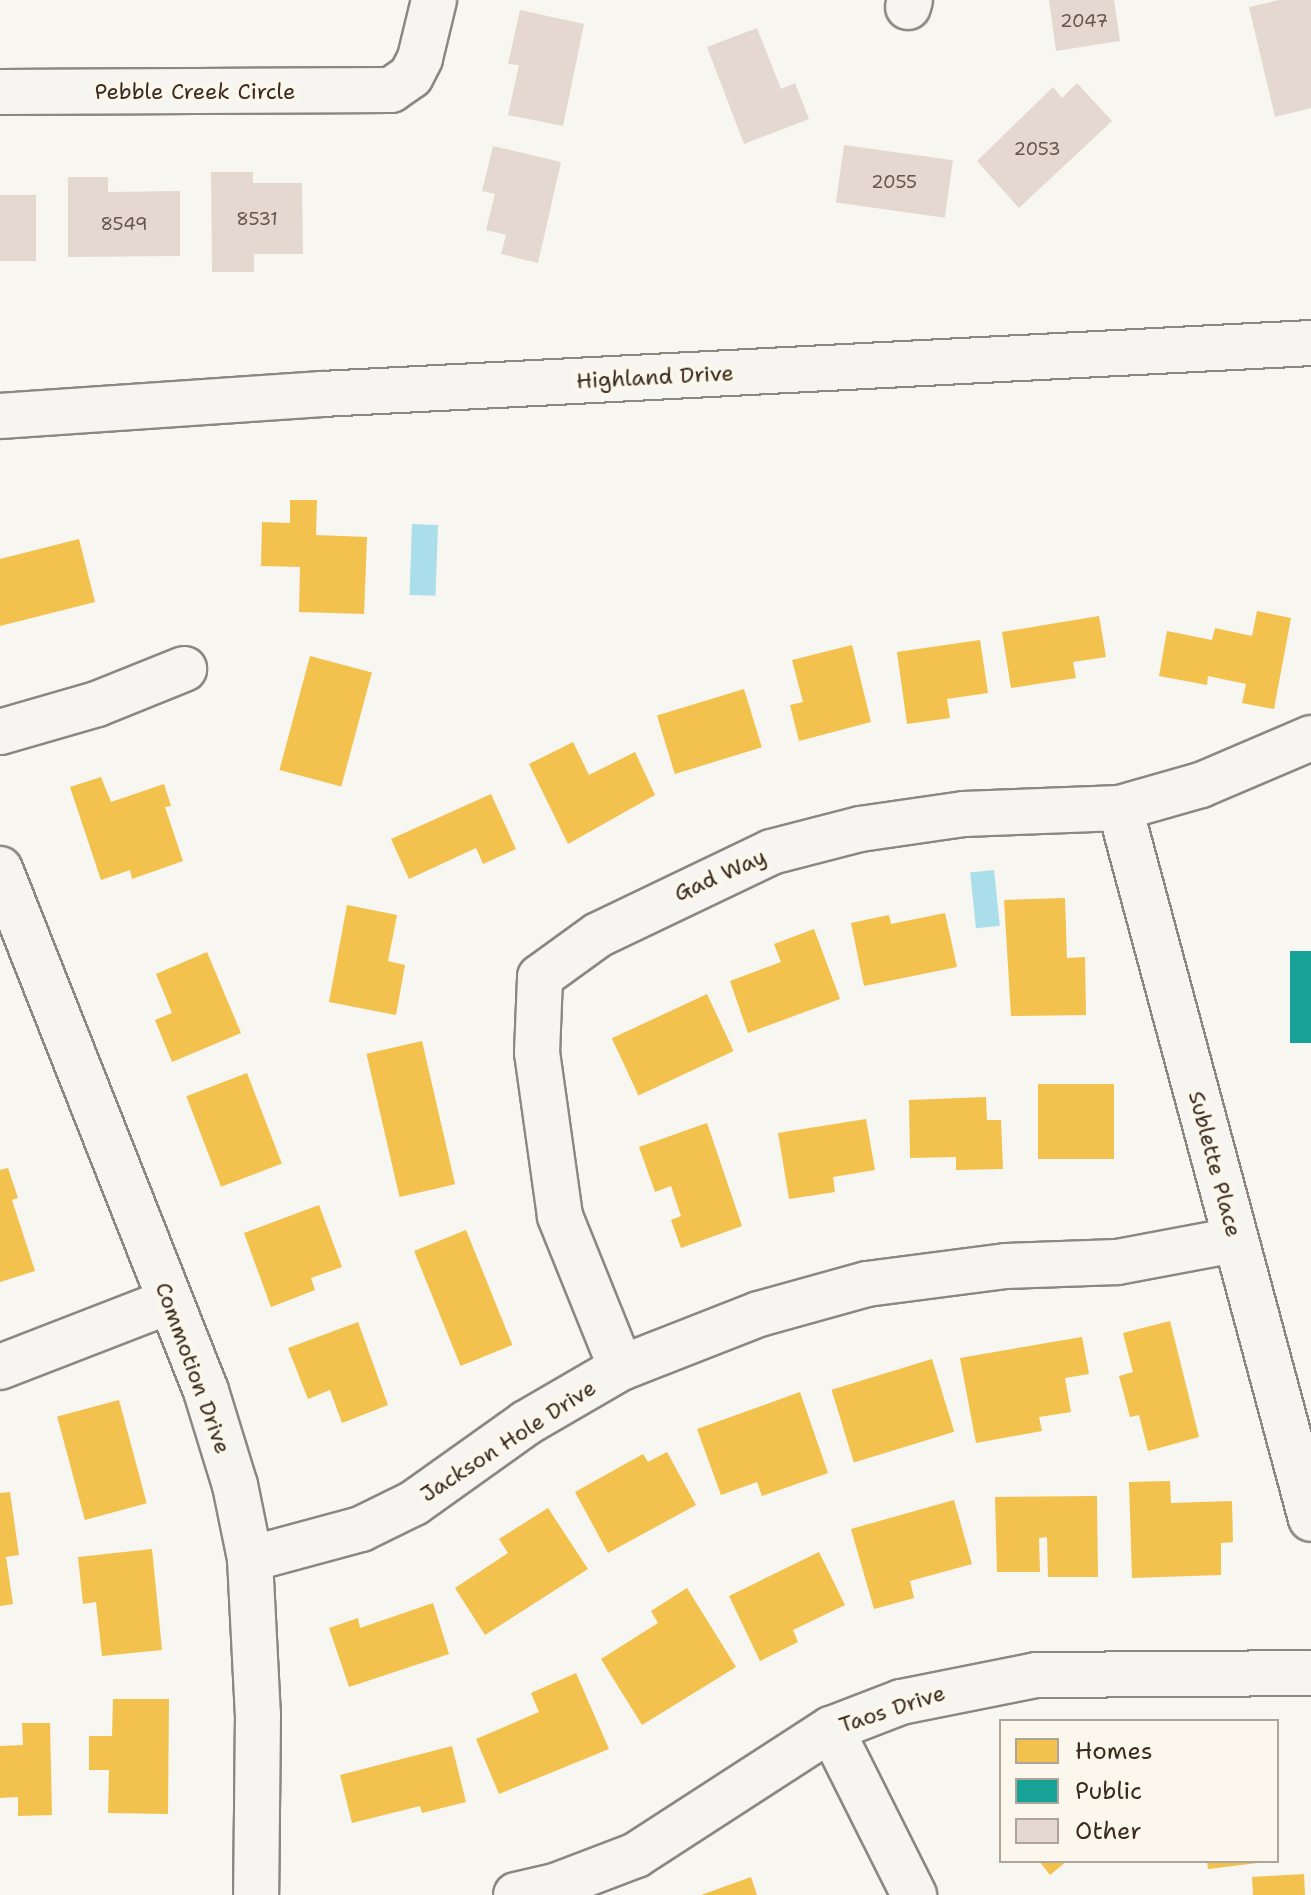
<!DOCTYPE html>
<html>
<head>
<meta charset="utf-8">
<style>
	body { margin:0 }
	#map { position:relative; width:1311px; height:1895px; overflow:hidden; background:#f8f6f0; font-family:"Shantell Sans",sans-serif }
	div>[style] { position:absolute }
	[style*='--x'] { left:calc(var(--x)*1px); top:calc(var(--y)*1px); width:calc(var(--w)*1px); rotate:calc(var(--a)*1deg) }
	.water>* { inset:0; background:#aadeea; transform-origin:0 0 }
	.homes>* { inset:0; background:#f2c14e; transform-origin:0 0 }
	.public>* { inset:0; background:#17a398; transform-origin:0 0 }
	.building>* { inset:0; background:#e4d8d1; transform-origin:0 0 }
	.roads { filter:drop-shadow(2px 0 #8b8781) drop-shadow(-2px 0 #8b8781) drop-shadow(0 2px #8b8781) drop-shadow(0 -2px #8b8781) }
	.minor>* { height:44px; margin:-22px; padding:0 22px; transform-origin:22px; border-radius:22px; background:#f6f5f1 }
	.major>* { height:44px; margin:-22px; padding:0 22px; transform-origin:22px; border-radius:22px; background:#f6f5f1 }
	span { translate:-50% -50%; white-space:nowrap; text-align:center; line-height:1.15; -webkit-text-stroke:8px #fbf7ec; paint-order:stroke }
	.number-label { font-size:18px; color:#65564b }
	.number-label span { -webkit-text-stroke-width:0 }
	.street-label { font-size:22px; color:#3b2a1e }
	.legend { position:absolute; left:999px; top:1719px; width:280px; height:144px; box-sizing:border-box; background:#fbf7ec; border:2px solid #aea59a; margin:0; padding:10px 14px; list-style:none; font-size:24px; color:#3b2a1e }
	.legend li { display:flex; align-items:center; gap:16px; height:40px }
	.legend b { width:40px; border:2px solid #aea59a }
</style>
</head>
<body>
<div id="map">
	<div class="water">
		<div style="left:412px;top:524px;width:26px;height:71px;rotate:2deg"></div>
		<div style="left:994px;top:870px;width:56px;height:24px;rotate:84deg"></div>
	</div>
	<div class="homes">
		<div style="clip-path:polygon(290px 500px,317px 500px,316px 535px,367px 537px,364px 614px,299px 612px,300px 567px,261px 566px,262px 522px,290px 523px)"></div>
		<div style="clip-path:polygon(79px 539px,95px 602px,0 626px,0 559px)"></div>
		<div style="clip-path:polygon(1257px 611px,1291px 618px,1274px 709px,1242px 703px,1246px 684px,1208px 676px,1207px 685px,1159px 676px,1167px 631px,1212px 640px,1215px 628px,1252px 636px)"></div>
		<div style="clip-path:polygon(1099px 616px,1106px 657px,1073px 662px,1076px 678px,1011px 688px,1002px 632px)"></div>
		<div style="clip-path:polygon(980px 640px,988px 693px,947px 699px,950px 718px,907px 724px,897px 652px)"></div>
		<div style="clip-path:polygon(852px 645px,871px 722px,799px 741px,790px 705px,803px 702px,792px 660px)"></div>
		<div style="left:310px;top:656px;width:64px;height:118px;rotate:15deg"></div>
		<div style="left:744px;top:689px;width:61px;height:91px;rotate:73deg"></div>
		<div style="clip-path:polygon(573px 742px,589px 775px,635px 752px,655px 795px,568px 844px,529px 764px)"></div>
		<div style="clip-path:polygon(101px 777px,111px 802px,164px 784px,171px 806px,165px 807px,183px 861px,132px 879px,130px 870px,101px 880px,70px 787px)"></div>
		<div style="clip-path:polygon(491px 794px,516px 849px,483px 864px,476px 848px,409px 879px,391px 839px)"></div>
		<div style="clip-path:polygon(1065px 898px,1067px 958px,1085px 957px,1086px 1015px,1011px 1016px,1004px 900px)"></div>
		<div style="clip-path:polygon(347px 905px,397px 915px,388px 961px,405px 965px,396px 1015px,329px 1002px)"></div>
		<div style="clip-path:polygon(945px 913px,957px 967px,864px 986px,851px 923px,889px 915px,891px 924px)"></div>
		<div style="clip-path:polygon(814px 929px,840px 999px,748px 1033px,730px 981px,781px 962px,774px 944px)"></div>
		<div style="clip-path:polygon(207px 952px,241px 1033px,172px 1062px,155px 1020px,172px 1013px,156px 974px)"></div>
		<div style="left:707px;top:994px;width:63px;height:105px;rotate:65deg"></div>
		<div style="left:422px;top:1041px;width:147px;height:57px;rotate:77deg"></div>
		<div style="left:247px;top:1073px;width:97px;height:65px;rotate:69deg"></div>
		<div style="left:1038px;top:1084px;width:76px;height:75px"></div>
		<div style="clip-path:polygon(986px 1097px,987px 1120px,1001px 1120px,1003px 1169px,956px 1170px,956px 1157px,910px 1158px,909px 1100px)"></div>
		<div style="clip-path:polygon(866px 1119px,875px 1170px,833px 1177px,835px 1192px,789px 1199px,778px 1133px)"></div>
		<div style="clip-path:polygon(707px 1123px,742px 1226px,681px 1248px,671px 1220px,681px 1216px,671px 1186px,655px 1192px,639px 1147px)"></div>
		<div style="clip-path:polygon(8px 1168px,18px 1198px,12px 1200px,35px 1271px,0 1282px,0 1170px)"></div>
		<div style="clip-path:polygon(319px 1205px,342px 1267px,311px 1278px,315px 1290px,271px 1307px,244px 1233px)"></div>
		<div style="left:466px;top:1230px;width:124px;height:56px;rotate:68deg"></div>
		<div style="clip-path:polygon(1170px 1321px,1199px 1437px,1148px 1451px,1139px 1415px,1130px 1417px,1119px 1376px,1133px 1372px,1123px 1333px)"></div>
		<div style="clip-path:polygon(358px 1322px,388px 1405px,342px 1423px,330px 1390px,308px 1399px,288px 1348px)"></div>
		<div style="clip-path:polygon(1082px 1337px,1089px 1374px,1065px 1378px,1071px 1412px,1039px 1417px,1042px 1431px,976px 1443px,960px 1358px)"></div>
		<div style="left:932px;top:1359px;width:76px;height:105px;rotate:73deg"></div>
		<div style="clip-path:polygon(800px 1392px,828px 1473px,762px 1496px,757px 1482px,721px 1495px,697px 1429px)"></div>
		<div style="left:119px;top:1400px;width:107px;height:64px;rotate:75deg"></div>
		<div style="clip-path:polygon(667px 1452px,696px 1505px,608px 1553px,575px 1492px,643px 1454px,648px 1462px)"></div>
		<div style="clip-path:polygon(1170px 1481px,1171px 1503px,1232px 1501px,1233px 1542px,1221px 1543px,1221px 1575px,1132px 1578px,1129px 1482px)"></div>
		<div style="clip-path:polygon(10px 1492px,19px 1555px,6px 1557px,13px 1604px,0 1606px,0 1493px)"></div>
		<div style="clip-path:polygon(1097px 1496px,1098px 1577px,1048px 1577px,1047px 1537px,1039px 1538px,1040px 1572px,997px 1572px,995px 1497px)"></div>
		<div style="clip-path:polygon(954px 1500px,972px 1564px,910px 1581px,914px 1598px,874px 1609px,851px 1529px)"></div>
		<div style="clip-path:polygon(548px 1508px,588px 1569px,485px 1635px,455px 1588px,508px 1553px,499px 1539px)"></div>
		<div style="clip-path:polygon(152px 1549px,162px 1650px,102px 1656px,96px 1602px,83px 1604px,78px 1557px)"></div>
		<div style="clip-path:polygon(819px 1552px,845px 1605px,793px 1630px,798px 1642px,760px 1661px,729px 1596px)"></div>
		<div style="clip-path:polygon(687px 1588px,736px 1667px,642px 1725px,601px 1659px,658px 1623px,651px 1611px)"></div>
		<div style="clip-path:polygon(433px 1603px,449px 1654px,349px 1687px,329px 1628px,358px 1618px,360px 1628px)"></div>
		<div style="clip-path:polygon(576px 1673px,609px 1749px,499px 1794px,476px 1739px,539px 1712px,531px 1693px)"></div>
		<div style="clip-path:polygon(113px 1699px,169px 1699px,168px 1814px,108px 1813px,109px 1770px,89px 1770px,89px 1736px,112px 1736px)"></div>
		<div style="clip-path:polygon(22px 1723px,50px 1723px,52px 1815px,18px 1816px,18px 1797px,0 1798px,0 1746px,23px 1745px)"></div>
		<div style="clip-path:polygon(452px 1746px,466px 1802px,422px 1813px,420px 1806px,352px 1823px,340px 1775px)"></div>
		<div style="clip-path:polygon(1039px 1861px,1067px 1861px,1050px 1875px)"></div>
		<div style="clip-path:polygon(1207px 1861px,1258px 1861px,1258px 1863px,1208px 1869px)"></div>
		<div style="clip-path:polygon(1304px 1874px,1305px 1895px,1253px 1895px,1252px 1877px)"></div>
		<div style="clip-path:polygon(751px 1877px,757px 1895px,701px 1895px)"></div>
	</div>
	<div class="public">
		<div style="left:1290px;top:951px;width:21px;height:92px"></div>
	</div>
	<div class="building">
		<div style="clip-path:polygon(1049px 0,1114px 0,1120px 41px,1056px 51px)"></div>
		<div style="clip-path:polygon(1279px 0,1311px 0,1311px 108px,1275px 117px,1249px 7px)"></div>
		<div style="clip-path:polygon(520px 10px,584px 24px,563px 126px,508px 115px,519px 65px,508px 64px)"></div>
		<div style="clip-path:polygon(757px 28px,781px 89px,795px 83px,809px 119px,744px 144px,707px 47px)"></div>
		<div style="clip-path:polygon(1077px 83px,1112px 121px,1019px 208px,977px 161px,1053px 87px,1062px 98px)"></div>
		<div style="left:844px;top:145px;width:110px;height:58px;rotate:8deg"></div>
		<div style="clip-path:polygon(493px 146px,561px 162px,538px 263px,501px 254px,506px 235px,486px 230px,495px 194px,482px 191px)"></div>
		<div style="clip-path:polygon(211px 172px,253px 172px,253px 183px,302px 183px,303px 254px,254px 254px,254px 272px,212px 272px)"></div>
		<div style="clip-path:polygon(68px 177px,108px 177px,108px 192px,180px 191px,180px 256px,68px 257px)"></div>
		<div style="left:0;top:195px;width:36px;height:66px"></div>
	</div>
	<div class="roads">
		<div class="minor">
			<div style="--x:908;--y:7;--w:7;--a:-74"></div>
			<div style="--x:0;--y:92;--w:391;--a:-0.3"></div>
			<div style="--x:391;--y:90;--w:24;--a:-35"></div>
			<div style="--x:411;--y:76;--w:20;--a:-63"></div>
			<div style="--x:420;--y:58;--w:60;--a:-76.4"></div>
			<div style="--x:0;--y:732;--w:101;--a:-16.1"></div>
			<div style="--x:97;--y:704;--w:94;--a:-21.9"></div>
			<div style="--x:1120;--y:808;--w:736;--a:74.96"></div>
			<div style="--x:0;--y:869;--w:561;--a:68.46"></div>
			<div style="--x:206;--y:1391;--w:98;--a:72.9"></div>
			<div style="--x:235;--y:1485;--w:76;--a:78.5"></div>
			<div style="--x:250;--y:1559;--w:156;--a:87.1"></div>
			<div style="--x:258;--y:1715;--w:180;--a:90.6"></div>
			<div style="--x:0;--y:1367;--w:182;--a:-21.2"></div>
			<div style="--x:621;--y:1368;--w:164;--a:-111.9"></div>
			<div style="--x:560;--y:1216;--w:165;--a:-98"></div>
			<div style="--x:537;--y:1053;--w:76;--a:-87.7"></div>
			<div style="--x:540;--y:977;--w:72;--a:-35.9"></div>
			<div style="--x:598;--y:935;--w:192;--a:-25.6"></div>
			<div style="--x:771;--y:852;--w:92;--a:-14.5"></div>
			<div style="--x:860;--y:829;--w:105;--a:-8.2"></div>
			<div style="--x:964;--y:814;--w:156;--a:-2.2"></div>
			<div style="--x:1120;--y:808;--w:84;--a:-15.9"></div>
			<div style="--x:1201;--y:785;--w:120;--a:-23.1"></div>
			<div style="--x:250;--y:1559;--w:115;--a:-15.1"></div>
			<div style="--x:361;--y:1529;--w:59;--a:-26.1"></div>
			<div style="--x:414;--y:1503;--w:138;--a:-35.5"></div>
			<div style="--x:526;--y:1423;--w:110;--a:-30.1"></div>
			<div style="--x:621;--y:1368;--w:148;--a:-21.4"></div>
			<div style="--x:759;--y:1314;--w:112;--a:-15.5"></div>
			<div style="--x:867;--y:1284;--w:140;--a:-7.4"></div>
			<div style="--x:1006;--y:1266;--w:111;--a:-2.1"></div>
			<div style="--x:1117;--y:1262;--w:120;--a:-10.6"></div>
			<div style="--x:831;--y:1729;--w:186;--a:63.4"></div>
			<div style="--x:516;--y:1895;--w:40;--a:-13"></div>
			<div style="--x:555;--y:1886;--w:87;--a:-20.9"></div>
			<div style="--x:636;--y:1855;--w:232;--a:-32.9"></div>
			<div style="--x:831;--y:1729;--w:75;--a:-21.1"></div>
			<div style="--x:901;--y:1702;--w:138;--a:-11.3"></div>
			<div style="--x:1036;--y:1675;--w:275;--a:-0.4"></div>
		</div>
		<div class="major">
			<div style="--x:0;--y:416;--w:323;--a:-3.9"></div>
			<div style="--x:322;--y:394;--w:990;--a:-2.95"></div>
		</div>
	</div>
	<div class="number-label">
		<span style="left:1084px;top:21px">2047</span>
		<span style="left:1037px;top:149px">2053</span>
		<span style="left:894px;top:182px">2055</span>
		<span style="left:257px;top:219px">8531</span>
		<span style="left:124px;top:224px">8549</span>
	</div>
	<div class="street-label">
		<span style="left:195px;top:92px">Pebble Creek Circle</span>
		<span style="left:655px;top:377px;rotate:-3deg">Highland Drive</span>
		<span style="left:720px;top:875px;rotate:-24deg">Gad Way</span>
		<span style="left:1215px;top:1164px;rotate:75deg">Sublette Place</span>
		<span style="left:193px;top:1368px;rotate:70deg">Commotion Drive</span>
		<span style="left:508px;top:1441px;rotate:-33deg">Jackson Hole Drive</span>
		<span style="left:892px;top:1709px;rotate:-18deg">Taos Drive</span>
	</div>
	<ul class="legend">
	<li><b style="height:22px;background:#f2c14e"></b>Homes</li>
	<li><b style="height:22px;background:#17a398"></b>Public</li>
	<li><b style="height:22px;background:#e4d8d1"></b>Other</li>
	</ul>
</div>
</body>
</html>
